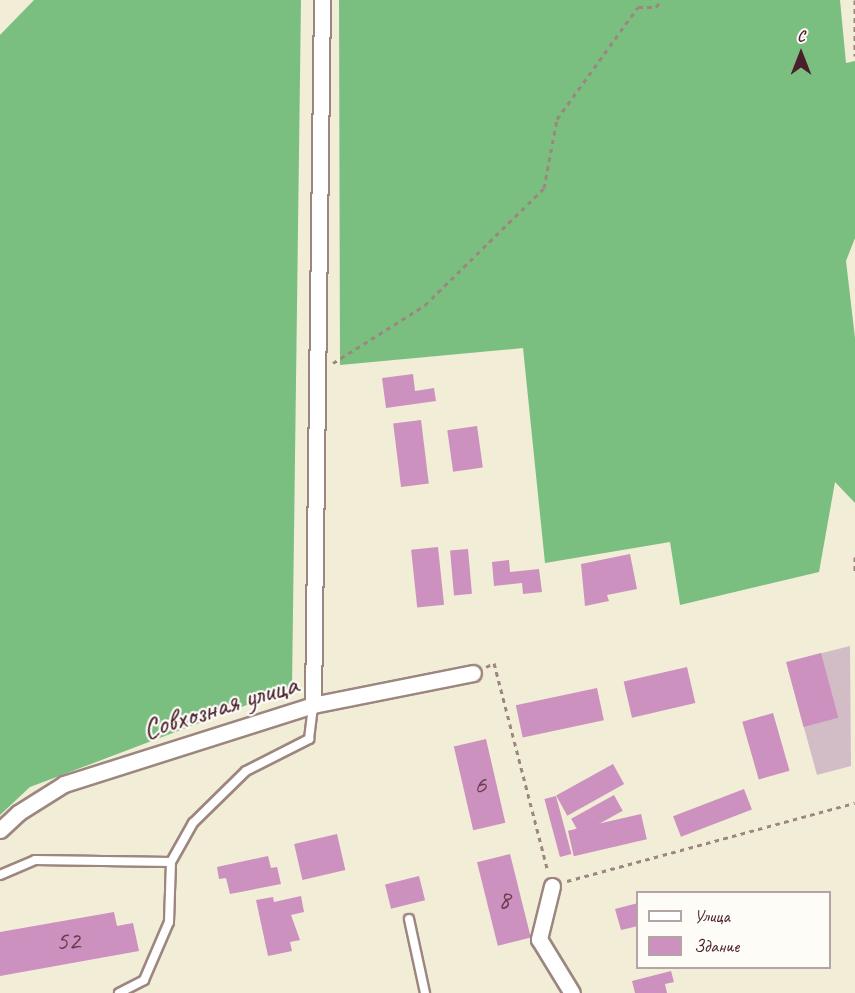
<!DOCTYPE html>
<html>
<head>
<meta charset="utf-8">
<style>
	body { margin:0 }
	#map { position:relative; width:855px; height:993px; overflow:hidden; background:#f1edd6; font-family:Caveat,sans-serif }
	div>[style] { position:absolute }
	[style*='--x'] { left:calc(var(--x)*1px); top:calc(var(--y)*1px); width:calc(var(--w)*1px); rotate:calc(var(--a)*1deg) }
	.industrial>* { inset:0; background:#d2bdc6 }
	.forest>* { inset:0; background:#7abe80 }
	.building>* { inset:0; background:#cc91bf; transform-origin:0 0 }
	.path>* { height:3px; margin-top:-1.5px; transform-origin:0; background:repeating-linear-gradient(90deg,#9e8680 0 4.5px,transparent 0 9px) }
	.roads { filter:drop-shadow(2px 0 #9e8680) drop-shadow(-2px 0 #9e8680) drop-shadow(0 2px #9e8680) drop-shadow(0 -2px #9e8680) }
	.service>* { height:8px; margin:-4px; padding:0 4px; transform-origin:4px; border-radius:4px; background:#fff }
	.minor>* { height:15px; margin:-7.5px; padding:0 7.5px; transform-origin:7.5px; border-radius:7.5px; background:#fff }
	span { translate:-50% -50%; white-space:nowrap; text-align:center; line-height:1.15; -webkit-text-stroke:4.5px #fdfcf7; paint-order:stroke }
	.number-label { font-size:27px; color:#6a3c50 }
	.number-label span { -webkit-text-stroke-width:0 }
	.street-label { font-size:30px; color:#4a1f2b }
	.legend { position:absolute; left:636px; top:891px; width:195px; height:78px; box-sizing:border-box; background:#fdfcf7; border:2px solid #b5a4a5; margin:0; padding:8px 10px; list-style:none; font-size:18px; color:#4a1f2b }
	.legend li { display:flex; align-items:center; gap:12px; height:30px }
	.legend b { width:30px; border:2px solid #b5a4a5 }
	.north { position:absolute; left:771px; top:24px; width:60px; height:60px; -webkit-text-stroke:4px #fdfcf7; paint-order:stroke; rotate:0deg; font-size:16px; font-weight:700; line-height:24px; text-align:center; color:#4a1f2b }
	.north::after { content:''; display:block; margin:auto; width:21px; height:27px; background:#4a1f2b; clip-path:polygon(50% 0,100% 100%,50% 72%,0 100%) }
</style>
</head>
<body>
<div id="map">
	<div class="industrial">
		<div style="clip-path:polygon(850px 646px,851px 766px,817px 775px,786px 662px)"></div>
	</div>
	<div class="forest">
		<div style="clip-path:polygon(34px 0,301px 0,292px 688px,30px 787px,0 815px,0 35px)"></div>
		<div style="clip-path:polygon(339px 0,840px 0,846px 63px,855px 61px,855px 238px,846px 261px,855px 338px,855px 503px,835px 482px,819px 572px,680px 605px,670px 542px,545px 563px,523px 348px,340px 365px)"></div>
	</div>
	<div class="building">
		<div style="clip-path:polygon(413px 374px,415px 391px,434px 388px,436px 401px,386px 408px,382px 378px)"></div>
		<div style="left:421px;top:420px;width:64px;height:28px;rotate:83deg"></div>
		<div style="left:477px;top:426px;width:42px;height:30px;rotate:82deg"></div>
		<div style="left:438px;top:547px;width:58px;height:27px;rotate:84deg"></div>
		<div style="left:468px;top:549px;width:45px;height:18px;rotate:85deg"></div>
		<div style="clip-path:polygon(630px 554px,637px 589px,607px 595px,609px 601px,585px 606px,581px 564px)"></div>
		<div style="clip-path:polygon(509px 560px,510px 572px,539px 569px,542px 592px,523px 594px,522px 583px,494px 586px,492px 562px)"></div>
		<div style="left:821px;top:653px;width:67px;height:36px;rotate:75deg"></div>
		<div style="left:687px;top:667px;width:37px;height:65px;rotate:77deg"></div>
		<div style="left:597px;top:688px;width:33px;height:83px;rotate:78deg"></div>
		<div style="left:773px;top:713px;width:60px;height:32px;rotate:74deg"></div>
		<div style="left:486px;top:739px;width:86px;height:33px;rotate:77deg"></div>
		<div style="left:613px;top:764px;width:23px;height:65px;rotate:61deg"></div>
		<div style="left:744px;top:789px;width:22px;height:76px;rotate:69deg"></div>
		<div style="left:614px;top:795px;width:18px;height:49px;rotate:61deg"></div>
		<div style="left:556px;top:796px;width:60px;height:12px;rotate:75deg"></div>
		<div style="left:641px;top:814px;width:26px;height:75px;rotate:77deg"></div>
		<div style="left:337px;top:834px;width:37px;height:44px;rotate:77deg"></div>
		<div style="left:510px;top:854px;width:86px;height:34px;rotate:76deg"></div>
		<div style="clip-path:polygon(268px 856px,271px 868px,277px 867px,281px 884px,230px 894px,226px 878px,219px 879px,217px 867px)"></div>
		<div style="left:419px;top:876px;width:25px;height:35px;rotate:76deg"></div>
		<div style="clip-path:polygon(301px 896px,304px 912px,291px 915px,300px 940px,290px 942px,292px 951px,268px 956px,256px 900px,273px 897px,274px 902px)"></div>
		<div style="clip-path:polygon(638px 903px,638px 926px,621px 930px,615px 909px)"></div>
		<div style="clip-path:polygon(114px 912px,117px 926px,133px 923px,139px 951px,0 976px,0 932px)"></div>
		<div style="clip-path:polygon(671px 971px,674px 982px,665px 984px,667px 993px,635px 993px,632px 981px)"></div>
	</div>
	<div class="path">
		<div style="--x:855;--y:0;--w:56;--a:90"></div>
		<div style="--x:333;--y:363;--w:109;--a:-32.2"></div>
		<div style="--x:425;--y:305;--w:167;--a:-44.5"></div>
		<div style="--x:544;--y:188;--w:70;--a:-79.3"></div>
		<div style="--x:557;--y:119;--w:138;--a:-54.1"></div>
		<div style="--x:638;--y:7;--w:18;--a:0"></div>
		<div style="--x:656;--y:7;--w:9;--a:-54"></div>
		<div style="--x:855;--y:557;--w:15;--a:90"></div>
		<div style="--x:486;--y:667;--w:9;--a:-27"></div>
		<div style="--x:494;--y:663;--w:216;--a:75.5"></div>
		<div style="--x:567;--y:881;--w:298;--a:-15.2"></div>
	</div>
	<div class="roads">
		<div class="service">
			<div style="--x:0;--y:875;--w:38;--a:-23"></div>
			<div style="--x:35;--y:860;--w:136;--a:0.8"></div>
			<div style="--x:409;--y:919;--w:76;--a:77.8"></div>
			<div style="--x:119;--y:993;--w:28;--a:-27"></div>
			<div style="--x:144;--y:980;--w:63;--a:-66.7"></div>
			<div style="--x:169;--y:922;--w:60;--a:-88.1"></div>
			<div style="--x:171;--y:862;--w:45;--a:-60.6"></div>
			<div style="--x:193;--y:823;--w:74;--a:-44.5"></div>
			<div style="--x:246;--y:771;--w:71;--a:-26.9"></div>
			<div style="--x:309;--y:739;--w:34;--a:-83"></div>
		</div>
		<div class="minor">
			<div style="--x:313;--y:705;--w:705;--a:-89.27"></div>
			<div style="--x:0;--y:830;--w:25;--a:-43"></div>
			<div style="--x:18;--y:813;--w:54;--a:-32.2"></div>
			<div style="--x:64;--y:784;--w:261;--a:-17.6"></div>
			<div style="--x:313;--y:705;--w:163;--a:-11.3"></div>
			<div style="--x:552;--y:886;--w:55;--a:103.8"></div>
			<div style="--x:539;--y:939;--w:63;--a:58.6"></div>
		</div>
	</div>
	<div class="number-label">
		<span style="left:480px;top:785px">6</span>
		<span style="left:504px;top:900px">8</span>
		<span style="left:68px;top:941px">52</span>
	</div>
	<div class="street-label">
		<span style="left:220px;top:706px;rotate:-17deg">Совхозная улица</span>
	</div>
	<ul class="legend">
	<li><b style="height:8px;background:#fff"></b>Улица</li>
	<li><b style="height:16px;background:#cc91bf"></b>Здание</li>
	</ul>
	<div class="north">С</div>
</div>
</body>
</html>
